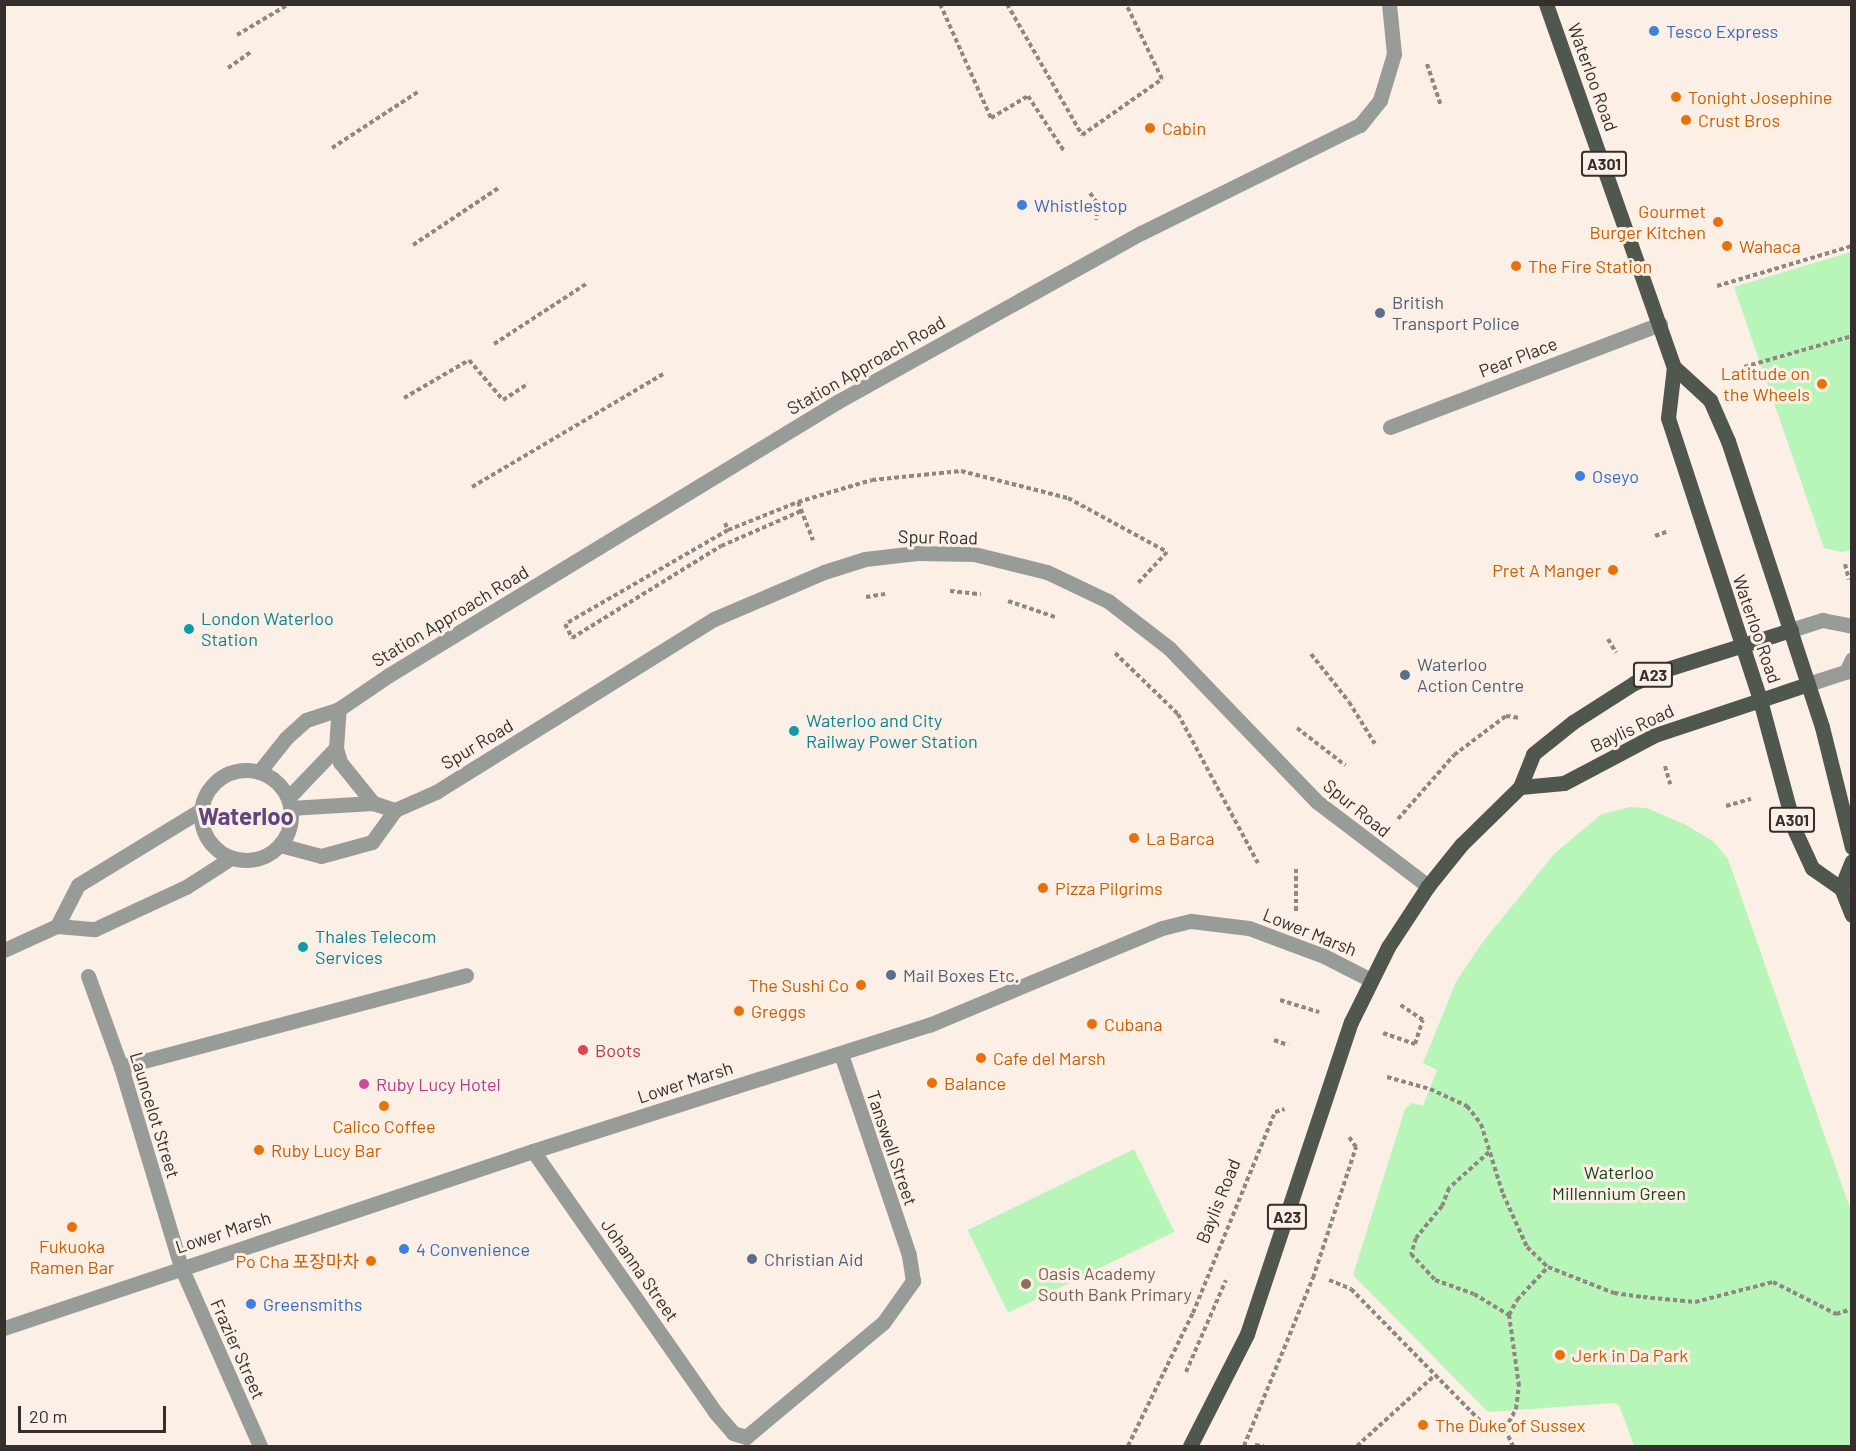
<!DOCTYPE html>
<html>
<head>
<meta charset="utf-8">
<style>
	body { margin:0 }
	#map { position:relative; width:1856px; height:1451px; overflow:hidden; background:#fbefe6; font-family:Barlow,"Noto Sans KR",sans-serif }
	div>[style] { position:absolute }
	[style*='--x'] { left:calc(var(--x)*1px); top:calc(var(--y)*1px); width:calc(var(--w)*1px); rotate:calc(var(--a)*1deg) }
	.green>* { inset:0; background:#b7f5b9; transform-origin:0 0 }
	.path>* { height:4px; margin-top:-2px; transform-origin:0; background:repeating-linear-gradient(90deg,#8f8781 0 4.5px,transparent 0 7.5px) }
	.lane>* { height:15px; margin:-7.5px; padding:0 7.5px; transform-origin:7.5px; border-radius:7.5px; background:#989c98 }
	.street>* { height:15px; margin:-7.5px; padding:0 7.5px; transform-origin:7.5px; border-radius:7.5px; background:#989c98 }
	.street>.ring { margin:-7.5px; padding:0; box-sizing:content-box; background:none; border:15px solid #989c98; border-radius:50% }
	.primary>* { height:15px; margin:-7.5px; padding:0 7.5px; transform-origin:7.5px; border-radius:7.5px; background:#4f574f }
	.dots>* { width:16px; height:16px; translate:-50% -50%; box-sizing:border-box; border:3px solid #fbefe6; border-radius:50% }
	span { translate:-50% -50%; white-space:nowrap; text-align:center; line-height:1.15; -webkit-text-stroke:6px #fbefe6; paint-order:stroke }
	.shield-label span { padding:2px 4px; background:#fbefe6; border:2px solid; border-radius:4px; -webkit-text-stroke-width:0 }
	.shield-label { font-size:16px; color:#342f2c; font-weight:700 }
	.shop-label { font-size:18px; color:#366cbe }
	.left { translate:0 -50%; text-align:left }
	.street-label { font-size:18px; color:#342f2c }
	.food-label { font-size:18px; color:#c56008 }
	.right { translate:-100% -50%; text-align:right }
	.service-label { font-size:18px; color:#4e5e75 }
	.culture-label { font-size:18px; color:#0d838f }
	.health-label { font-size:18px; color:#be3a42 }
	.hotel-label { font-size:18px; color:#b23c85 }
	.park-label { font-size:18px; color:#13461a }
	.education-label { font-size:18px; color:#785e54 }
	.district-label { font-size:24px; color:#62447f; font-weight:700 }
	.frame { position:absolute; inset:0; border:6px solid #342f2c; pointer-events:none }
	.scale { position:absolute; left:18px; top:1406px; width:148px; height:27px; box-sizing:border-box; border:3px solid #342f2c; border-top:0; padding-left:8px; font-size:18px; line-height:21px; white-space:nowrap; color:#342f2c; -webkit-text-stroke:4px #fbefe6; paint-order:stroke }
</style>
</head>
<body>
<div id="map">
	<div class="green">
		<div style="clip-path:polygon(1851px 252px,1852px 550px,1842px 552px,1824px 548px,1734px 287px)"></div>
		<div style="clip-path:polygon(1630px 807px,1647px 808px,1686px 825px,1714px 842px,1728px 859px,1851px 1211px,1851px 1446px,1634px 1446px,1619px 1405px,1613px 1403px,1488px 1412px,1353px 1275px,1405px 1109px,1412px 1103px,1423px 1106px,1437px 1070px,1423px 1063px,1456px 982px,1482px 943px,1555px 853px,1602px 814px)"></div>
		<div style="left:1134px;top:1149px;width:92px;height:185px;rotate:64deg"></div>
	</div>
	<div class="path">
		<div style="--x:940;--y:4;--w:125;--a:65.9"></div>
		<div style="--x:991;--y:118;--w:43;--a:-30.7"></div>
		<div style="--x:1028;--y:96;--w:66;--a:56.8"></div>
		<div style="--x:1007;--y:4;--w:151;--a:60.2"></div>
		<div style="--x:1082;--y:135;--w:98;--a:-35"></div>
		<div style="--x:1162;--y:79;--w:83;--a:-115.6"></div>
		<div style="--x:237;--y:35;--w:61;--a:-30.8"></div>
		<div style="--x:1427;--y:64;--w:44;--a:71.6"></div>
		<div style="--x:228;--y:68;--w:28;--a:-35"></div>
		<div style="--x:332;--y:148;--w:104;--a:-33.2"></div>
		<div style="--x:1090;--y:193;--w:14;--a:54"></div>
		<div style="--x:1098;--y:204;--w:16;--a:97"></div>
		<div style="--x:413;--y:245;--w:105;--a:-33.7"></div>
		<div style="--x:1717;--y:286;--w:141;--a:-16.5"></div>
		<div style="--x:494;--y:344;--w:110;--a:-33.1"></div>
		<div style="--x:1744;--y:367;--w:112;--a:-16"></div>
		<div style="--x:404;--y:398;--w:75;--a:-30.3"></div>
		<div style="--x:469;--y:360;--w:52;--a:49.6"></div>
		<div style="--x:503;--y:400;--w:30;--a:-33"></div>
		<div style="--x:472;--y:487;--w:224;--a:-30.6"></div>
		<div style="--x:798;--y:502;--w:41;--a:68.5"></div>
		<div style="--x:725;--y:523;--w:8;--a:67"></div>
		<div style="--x:728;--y:530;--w:75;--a:-21.8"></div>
		<div style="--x:798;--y:502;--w:77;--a:-16.6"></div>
		<div style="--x:872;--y:480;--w:89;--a:-5.8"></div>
		<div style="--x:961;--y:471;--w:110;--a:14.2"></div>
		<div style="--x:1068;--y:498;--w:113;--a:28.6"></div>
		<div style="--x:1167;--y:552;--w:42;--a:133.1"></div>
		<div style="--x:728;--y:530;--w:188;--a:150"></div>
		<div style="--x:565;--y:624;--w:16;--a:63"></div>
		<div style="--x:572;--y:638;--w:175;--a:-31.7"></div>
		<div style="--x:721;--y:546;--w:87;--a:-23.6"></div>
		<div style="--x:1655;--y:536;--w:15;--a:-20"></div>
		<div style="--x:1845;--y:564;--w:16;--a:76"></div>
		<div style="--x:950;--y:591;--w:31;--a:6"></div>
		<div style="--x:866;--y:597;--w:20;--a:-9"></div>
		<div style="--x:1008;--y:601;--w:50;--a:18.8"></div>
		<div style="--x:1608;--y:639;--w:16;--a:60"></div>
		<div style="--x:1115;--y:653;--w:88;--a:44.1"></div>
		<div style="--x:1178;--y:714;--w:169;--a:61.8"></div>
		<div style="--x:1311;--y:654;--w:61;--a:51.6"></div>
		<div style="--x:1349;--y:702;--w:49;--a:58.2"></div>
		<div style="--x:1297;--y:728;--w:61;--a:37.6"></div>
		<div style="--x:1665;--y:766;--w:19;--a:74"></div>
		<div style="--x:1726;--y:806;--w:26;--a:-16"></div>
		<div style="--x:1398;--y:819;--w:85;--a:-48.8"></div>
		<div style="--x:1454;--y:755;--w:65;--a:-36.9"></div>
		<div style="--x:1506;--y:716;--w:15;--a:8"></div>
		<div style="--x:1296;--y:911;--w:44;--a:-90"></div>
		<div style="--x:1280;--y:1000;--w:41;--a:17.1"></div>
		<div style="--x:1383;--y:1033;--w:34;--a:19"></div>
		<div style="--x:1415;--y:1044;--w:25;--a:-72"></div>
		<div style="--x:1423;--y:1020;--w:29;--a:-146"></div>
		<div style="--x:1274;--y:1040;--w:15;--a:20"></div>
		<div style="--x:1387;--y:1077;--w:45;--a:15.6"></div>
		<div style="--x:1430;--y:1089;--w:41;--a:24.7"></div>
		<div style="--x:1467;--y:1106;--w:23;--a:52"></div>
		<div style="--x:1481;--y:1124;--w:73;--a:72.6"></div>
		<div style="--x:1503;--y:1194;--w:58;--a:65.6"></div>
		<div style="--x:1527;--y:1247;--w:29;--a:44"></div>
		<div style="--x:1548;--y:1267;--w:71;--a:21.5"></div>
		<div style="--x:1614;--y:1293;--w:29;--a:8"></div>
		<div style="--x:1643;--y:1297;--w:52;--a:5.5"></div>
		<div style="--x:1695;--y:1302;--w:81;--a:-14.4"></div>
		<div style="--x:1773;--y:1282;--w:71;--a:26.9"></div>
		<div style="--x:1836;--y:1314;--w:17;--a:-17"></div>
		<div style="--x:1489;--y:1152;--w:54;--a:138"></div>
		<div style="--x:1449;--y:1188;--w:19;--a:111"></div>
		<div style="--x:1442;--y:1206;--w:41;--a:129.1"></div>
		<div style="--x:1416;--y:1238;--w:17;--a:107"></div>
		<div style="--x:1411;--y:1254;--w:35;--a:47"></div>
		<div style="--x:1435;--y:1280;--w:41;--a:19.7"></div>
		<div style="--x:1474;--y:1294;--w:41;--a:31"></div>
		<div style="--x:1329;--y:1280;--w:24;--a:22"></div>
		<div style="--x:1351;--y:1289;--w:192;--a:45.6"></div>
		<div style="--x:1485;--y:1426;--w:20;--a:9"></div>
		<div style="--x:1186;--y:1372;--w:100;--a:-66.5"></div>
		<div style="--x:1505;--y:1429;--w:23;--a:-61"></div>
		<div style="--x:1516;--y:1409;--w:23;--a:-83"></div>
		<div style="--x:1519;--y:1386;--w:72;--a:-98"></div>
		<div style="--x:1509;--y:1315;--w:17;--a:-62"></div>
		<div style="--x:1517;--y:1300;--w:45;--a:-46.8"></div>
		<div style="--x:1505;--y:1429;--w:19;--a:65"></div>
		<div style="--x:1255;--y:1445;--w:9;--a:6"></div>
		<div style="--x:1128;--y:1446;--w:148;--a:-64"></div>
		<div style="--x:1193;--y:1313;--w:217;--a:-67.8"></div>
		<div style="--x:1275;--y:1112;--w:10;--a:-17"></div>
		<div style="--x:1244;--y:1446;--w:182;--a:-67.7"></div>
		<div style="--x:1313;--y:1278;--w:138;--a:-71.8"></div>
		<div style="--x:1356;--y:1147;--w:12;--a:-125"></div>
		<div style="--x:1357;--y:1446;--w:104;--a:-42.3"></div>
	</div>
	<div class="lane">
		<div style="--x:1390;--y:427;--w:289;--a:-20.9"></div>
		<div style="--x:336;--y:748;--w:15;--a:74"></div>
		<div style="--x:340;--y:762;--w:53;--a:51.2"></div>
		<div style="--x:259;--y:772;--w:43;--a:-51.5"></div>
		<div style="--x:286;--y:738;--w:27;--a:-42"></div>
		<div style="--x:306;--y:720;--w:35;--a:-18"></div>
		<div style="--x:339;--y:709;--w:60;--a:-34.2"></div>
		<div style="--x:389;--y:675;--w:525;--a:-31.36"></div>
		<div style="--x:837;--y:402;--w:348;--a:-29.1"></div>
		<div style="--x:1141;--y:233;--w:244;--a:-26.3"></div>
		<div style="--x:1360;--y:125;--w:32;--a:-51"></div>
		<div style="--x:1380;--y:100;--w:48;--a:-73.1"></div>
		<div style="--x:1394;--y:54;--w:50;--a:-95.7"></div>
		<div style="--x:288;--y:798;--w:69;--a:-46.2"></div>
		<div style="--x:336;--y:748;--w:39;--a:-86"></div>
		<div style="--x:121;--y:1067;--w:357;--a:-14.9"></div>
		<div style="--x:533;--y:1151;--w:318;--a:55.1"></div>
		<div style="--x:715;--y:1412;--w:28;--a:49"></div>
		<div style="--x:733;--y:1433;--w:14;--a:17"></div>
		<div style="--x:746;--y:1437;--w:178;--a:-39.8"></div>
		<div style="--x:883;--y:1323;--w:52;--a:-54.5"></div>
		<div style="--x:913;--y:1281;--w:26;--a:-99"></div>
		<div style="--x:909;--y:1255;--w:212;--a:-108.7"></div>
	</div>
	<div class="street">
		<div style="--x:1791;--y:630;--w:33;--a:-18"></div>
		<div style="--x:1822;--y:620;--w:31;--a:11"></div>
		<div style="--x:1808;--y:684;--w:40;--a:-18"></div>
		<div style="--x:1846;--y:672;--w:14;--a:-65"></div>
		<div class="ring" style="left:201px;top:770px;width:75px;height:75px"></div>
		<div style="--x:290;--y:808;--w:83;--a:-3.4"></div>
		<div style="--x:373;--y:803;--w:23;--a:18"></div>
		<div style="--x:280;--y:845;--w:42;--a:15"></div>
		<div style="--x:321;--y:856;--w:53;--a:-15.4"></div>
		<div style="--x:372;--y:842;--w:39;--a:-54"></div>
		<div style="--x:395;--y:810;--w:45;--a:-23.7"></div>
		<div style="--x:436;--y:792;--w:327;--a:-31.9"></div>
		<div style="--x:714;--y:619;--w:120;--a:-23.1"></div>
		<div style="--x:824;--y:572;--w:43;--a:-17.6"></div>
		<div style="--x:865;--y:559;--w:52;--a:-6.6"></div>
		<div style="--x:917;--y:553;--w:57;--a:1"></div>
		<div style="--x:974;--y:554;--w:75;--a:13.9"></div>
		<div style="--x:1047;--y:572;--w:68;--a:25.4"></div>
		<div style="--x:1108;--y:601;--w:77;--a:37.6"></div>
		<div style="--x:1169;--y:648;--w:212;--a:46.1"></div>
		<div style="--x:1316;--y:801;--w:141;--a:37.2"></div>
		<div style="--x:57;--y:926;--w:46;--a:-62.9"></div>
		<div style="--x:78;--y:885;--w:144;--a:-31.4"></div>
		<div style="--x:4;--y:950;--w:58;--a:-24.4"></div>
		<div style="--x:57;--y:926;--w:38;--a:5"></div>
		<div style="--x:95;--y:929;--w:100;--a:-24.8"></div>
		<div style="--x:186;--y:887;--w:54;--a:-32.8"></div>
		<div style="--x:88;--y:976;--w:97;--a:70.1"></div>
		<div style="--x:121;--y:1067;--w:209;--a:73.3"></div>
		<div style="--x:181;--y:1267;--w:196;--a:66.2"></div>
		<div style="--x:4;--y:1328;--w:558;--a:-18.5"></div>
		<div style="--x:533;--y:1151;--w:416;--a:-17.7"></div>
		<div style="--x:929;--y:1025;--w:252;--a:-22.6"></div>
		<div style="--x:1162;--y:928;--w:30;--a:-14"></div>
		<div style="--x:1191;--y:921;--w:58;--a:6.9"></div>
		<div style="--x:1249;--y:928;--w:80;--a:20.5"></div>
		<div style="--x:1324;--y:956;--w:53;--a:27.1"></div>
	</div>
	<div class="primary">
		<div style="--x:1546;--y:4;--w:385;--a:70.6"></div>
		<div style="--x:1674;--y:367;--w:51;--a:96.7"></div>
		<div style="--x:1668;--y:418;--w:297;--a:71.9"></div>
		<div style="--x:1760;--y:700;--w:136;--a:75"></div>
		<div style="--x:1795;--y:831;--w:41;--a:65.3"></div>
		<div style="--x:1812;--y:868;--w:35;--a:35"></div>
		<div style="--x:1841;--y:888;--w:29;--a:68"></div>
		<div style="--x:1674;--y:367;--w:49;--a:42.5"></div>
		<div style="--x:1710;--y:400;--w:45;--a:66.3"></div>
		<div style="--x:1728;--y:441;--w:301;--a:71.8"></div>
		<div style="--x:1822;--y:727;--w:124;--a:76"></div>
		<div style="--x:1520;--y:787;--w:44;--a:-5.2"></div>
		<div style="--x:1564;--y:783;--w:103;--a:-27.8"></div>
		<div style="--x:1655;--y:735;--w:161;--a:-18.4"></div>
		<div style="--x:1841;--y:888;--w:29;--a:-68"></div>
		<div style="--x:1190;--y:1446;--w:126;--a:-63"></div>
		<div style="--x:1247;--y:1334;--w:329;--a:-71.6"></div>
		<div style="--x:1351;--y:1022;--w:84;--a:-63.7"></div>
		<div style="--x:1388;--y:947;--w:73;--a:-56.7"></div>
		<div style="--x:1428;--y:886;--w:53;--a:-51.2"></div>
		<div style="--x:1461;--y:845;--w:83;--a:-44.5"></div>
		<div style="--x:1520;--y:787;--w:35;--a:-68"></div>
		<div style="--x:1533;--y:754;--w:51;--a:-38.7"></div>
		<div style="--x:1573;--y:722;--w:72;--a:-32.6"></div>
		<div style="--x:1634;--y:683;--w:36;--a:-23"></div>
		<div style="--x:1667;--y:669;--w:130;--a:-17.5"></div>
	</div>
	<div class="dots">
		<div style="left:1654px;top:31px;background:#3f7fe0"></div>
		<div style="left:1676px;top:97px;background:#e8710a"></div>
		<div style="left:1686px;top:120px;background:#e8710a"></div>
		<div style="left:1150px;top:128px;background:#e8710a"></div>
		<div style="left:1022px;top:205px;background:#3f7fe0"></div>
		<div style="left:1718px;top:222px;background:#e8710a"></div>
		<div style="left:1727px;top:246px;background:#e8710a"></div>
		<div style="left:1516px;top:266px;background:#e8710a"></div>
		<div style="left:1380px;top:313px;background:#5c6f8a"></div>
		<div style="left:1822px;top:384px;background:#e8710a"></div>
		<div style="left:1580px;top:476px;background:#3f7fe0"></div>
		<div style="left:1613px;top:570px;background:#e8710a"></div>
		<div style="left:189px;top:629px;background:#0f9aa8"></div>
		<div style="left:1405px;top:675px;background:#5c6f8a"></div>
		<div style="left:794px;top:731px;background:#0f9aa8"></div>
		<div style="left:1134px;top:838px;background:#e8710a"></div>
		<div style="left:1043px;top:888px;background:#e8710a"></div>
		<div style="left:303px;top:947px;background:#0f9aa8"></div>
		<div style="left:891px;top:975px;background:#5c6f8a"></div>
		<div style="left:861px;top:985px;background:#e8710a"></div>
		<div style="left:739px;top:1011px;background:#e8710a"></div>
		<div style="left:1092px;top:1024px;background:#e8710a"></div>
		<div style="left:583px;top:1050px;background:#e0444e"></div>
		<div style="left:981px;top:1058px;background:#e8710a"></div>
		<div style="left:932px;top:1083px;background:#e8710a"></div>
		<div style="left:364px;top:1084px;background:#d1479c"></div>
		<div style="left:384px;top:1106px;background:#e8710a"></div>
		<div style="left:259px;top:1150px;background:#e8710a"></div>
		<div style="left:72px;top:1227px;background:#e8710a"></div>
		<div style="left:404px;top:1249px;background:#3f7fe0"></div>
		<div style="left:752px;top:1259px;background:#5c6f8a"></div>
		<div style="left:371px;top:1261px;background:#e8710a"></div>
		<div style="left:1026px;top:1284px;background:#8d6e63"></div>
		<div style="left:251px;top:1304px;background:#3f7fe0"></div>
		<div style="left:1560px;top:1355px;background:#e8710a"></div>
		<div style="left:1423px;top:1425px;background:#e8710a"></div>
	</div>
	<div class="shield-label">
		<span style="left:1604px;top:164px">A301</span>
		<span style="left:1653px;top:675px">A23</span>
		<span style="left:1792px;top:820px">A301</span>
		<span style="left:1287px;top:1217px">A23</span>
	</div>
	<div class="shop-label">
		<span class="left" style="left:1666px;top:31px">Tesco Express</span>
		<span class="left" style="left:1034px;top:205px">Whistlestop</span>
		<span class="left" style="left:1592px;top:476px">Oseyo</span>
		<span class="left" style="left:416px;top:1249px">4 Convenience</span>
		<span class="left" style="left:263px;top:1304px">Greensmiths</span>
	</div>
	<div class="street-label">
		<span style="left:1593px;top:77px;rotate:70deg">Waterloo Road</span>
		<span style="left:1518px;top:357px;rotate:-21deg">Pear Place</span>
		<span style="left:866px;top:365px;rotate:-30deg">Station Approach Road</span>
		<span style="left:938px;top:537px;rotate:1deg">Spur Road</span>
		<span style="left:450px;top:616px;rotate:-31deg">Station Approach Road</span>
		<span style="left:1757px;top:629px;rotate:71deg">Waterloo Road</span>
		<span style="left:1632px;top:728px;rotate:-25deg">Baylis Road</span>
		<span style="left:477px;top:744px;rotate:-31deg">Spur Road</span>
		<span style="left:1357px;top:808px;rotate:39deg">Spur Road</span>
		<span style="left:1310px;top:932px;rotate:22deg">Lower Marsh</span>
		<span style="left:685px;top:1082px;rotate:-18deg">Lower Marsh</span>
		<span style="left:155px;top:1115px;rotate:73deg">Launcelot Street</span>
		<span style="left:892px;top:1148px;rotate:71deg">Tanswell Street</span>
		<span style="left:1218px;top:1201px;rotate:-68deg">Baylis Road</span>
		<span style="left:223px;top:1232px;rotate:-18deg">Lower Marsh</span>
		<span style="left:640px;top:1270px;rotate:55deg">Johanna Street</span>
		<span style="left:238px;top:1349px;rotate:66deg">Frazier Street</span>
	</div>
	<div class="food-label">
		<span class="left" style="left:1688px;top:97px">Tonight Josephine</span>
		<span class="left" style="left:1698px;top:120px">Crust Bros</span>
		<span class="left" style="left:1162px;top:128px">Cabin</span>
		<span class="right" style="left:1706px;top:222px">Gourmet<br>Burger Kitchen</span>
		<span class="left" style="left:1739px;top:246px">Wahaca</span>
		<span class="left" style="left:1528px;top:266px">The Fire Station</span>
		<span class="right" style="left:1810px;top:384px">Latitude on<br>the Wheels</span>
		<span class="right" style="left:1601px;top:570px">Pret A Manger</span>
		<span class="left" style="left:1146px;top:838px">La Barca</span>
		<span class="left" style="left:1055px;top:888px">Pizza Pilgrims</span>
		<span class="right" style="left:849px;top:985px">The Sushi Co</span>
		<span class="left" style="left:751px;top:1011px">Greggs</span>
		<span class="left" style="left:1104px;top:1024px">Cubana</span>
		<span class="left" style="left:993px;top:1058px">Cafe del Marsh</span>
		<span class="left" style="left:944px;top:1083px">Balance</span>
		<span style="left:384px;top:1126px">Calico Coffee</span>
		<span class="left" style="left:271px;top:1150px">Ruby Lucy Bar</span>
		<span style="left:72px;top:1257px">Fukuoka<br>Ramen Bar</span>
		<span class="right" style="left:359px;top:1261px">Po Cha 포장마차</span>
		<span class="left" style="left:1572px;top:1355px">Jerk in Da Park</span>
		<span class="left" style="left:1435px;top:1425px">The Duke of Sussex</span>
	</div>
	<div class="service-label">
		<span class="left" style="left:1392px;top:313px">British<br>Transport Police</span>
		<span class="left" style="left:1417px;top:675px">Waterloo<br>Action Centre</span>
		<span class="left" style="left:903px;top:975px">Mail Boxes Etc.</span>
		<span class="left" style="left:764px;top:1259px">Christian Aid</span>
	</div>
	<div class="culture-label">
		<span class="left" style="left:201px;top:629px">London Waterloo<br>Station</span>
		<span class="left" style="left:806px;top:731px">Waterloo and City<br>Railway Power Station</span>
		<span class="left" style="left:315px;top:947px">Thales Telecom<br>Services</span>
	</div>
	<div class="health-label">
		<span class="left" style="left:595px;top:1050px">Boots</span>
	</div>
	<div class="hotel-label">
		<span class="left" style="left:376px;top:1084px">Ruby Lucy Hotel</span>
	</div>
	<div class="park-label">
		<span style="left:1619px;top:1183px">Waterloo<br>Millennium Green</span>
	</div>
	<div class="education-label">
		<span class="left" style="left:1038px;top:1284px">Oasis Academy<br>South Bank Primary</span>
	</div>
	<div class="district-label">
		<span style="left:246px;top:816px">Waterloo</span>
	</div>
	<div class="frame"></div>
	<div class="scale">20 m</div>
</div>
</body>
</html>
